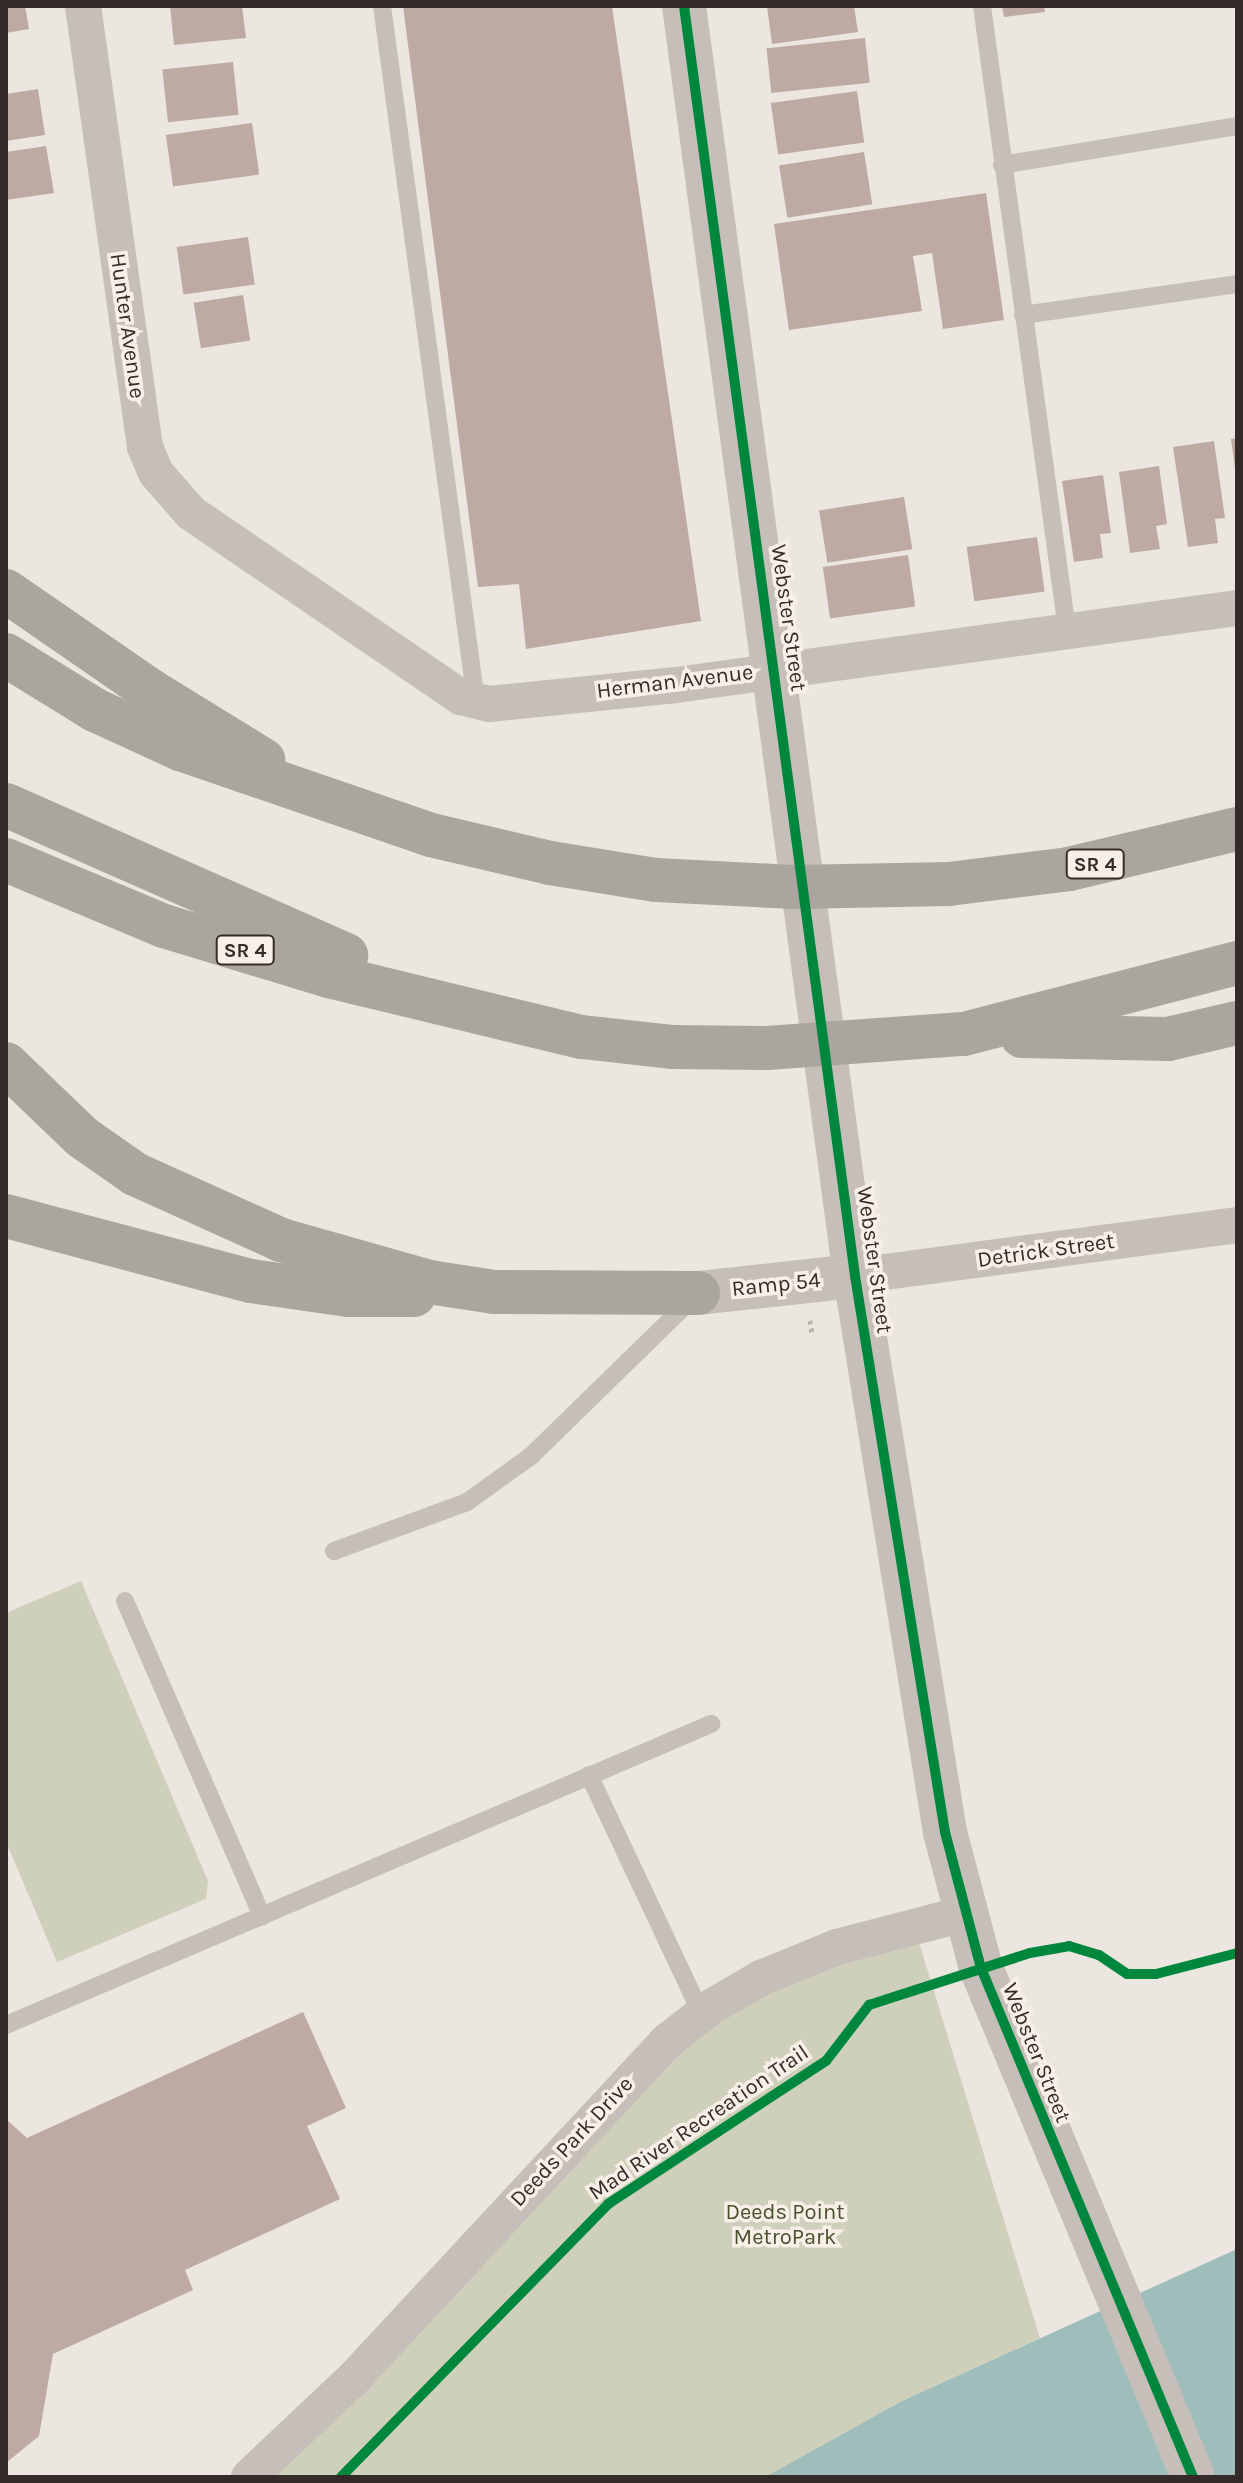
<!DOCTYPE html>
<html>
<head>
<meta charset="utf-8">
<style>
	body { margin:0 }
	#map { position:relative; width:1243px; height:2483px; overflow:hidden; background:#ece6e0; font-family:Karla,sans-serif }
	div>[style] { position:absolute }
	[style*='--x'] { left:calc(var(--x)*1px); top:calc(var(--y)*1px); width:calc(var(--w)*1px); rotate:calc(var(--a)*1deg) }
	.green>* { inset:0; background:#ced0bb }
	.water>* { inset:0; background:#9ebdbb }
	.building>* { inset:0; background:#beaaa3; transform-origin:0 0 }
	.path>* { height:5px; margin-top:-2.5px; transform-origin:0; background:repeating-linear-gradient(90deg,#beb7b2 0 4px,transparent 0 8px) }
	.service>* { height:18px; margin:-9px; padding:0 9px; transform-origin:9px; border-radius:9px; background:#c5beb9 }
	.minor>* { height:36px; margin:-18px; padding:0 18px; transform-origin:18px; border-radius:18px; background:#c5beb9 }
	.tertiary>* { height:44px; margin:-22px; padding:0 22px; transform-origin:22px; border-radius:22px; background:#c5beb9 }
	.motorway>* { height:44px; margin:-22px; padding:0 22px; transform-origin:22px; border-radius:22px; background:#aba59f }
	.motorway-bridge>* { height:44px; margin:-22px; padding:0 22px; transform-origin:22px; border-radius:22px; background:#aba59f }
	.cycleway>* { height:10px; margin:-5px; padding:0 5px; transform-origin:5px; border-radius:5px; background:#00873e }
	span { translate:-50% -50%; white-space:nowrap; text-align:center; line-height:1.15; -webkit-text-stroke:7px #f8f0e8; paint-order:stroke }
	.shield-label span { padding:2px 6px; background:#f8f0e8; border:2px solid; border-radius:6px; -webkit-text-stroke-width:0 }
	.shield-label { font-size:20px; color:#352b28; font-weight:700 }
	.street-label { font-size:22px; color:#352b28 }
	.park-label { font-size:22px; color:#47522d }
	.frame { position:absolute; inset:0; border:8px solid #352b28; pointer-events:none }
</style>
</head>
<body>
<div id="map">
	<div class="green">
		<div style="clip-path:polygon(81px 1581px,208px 1881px,206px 1899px,57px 1962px,6px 1842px,6px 1613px)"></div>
		<div style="clip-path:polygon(914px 1926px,1040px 2338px,902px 2401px,765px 2477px,249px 2477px,702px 2015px)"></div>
	</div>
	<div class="water">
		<div style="clip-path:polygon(1237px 2249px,1237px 2477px,765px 2477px,902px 2401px)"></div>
	</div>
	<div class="building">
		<div style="clip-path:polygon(6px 6px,25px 6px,29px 29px,6px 33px)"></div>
		<div style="clip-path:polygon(170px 6px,242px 6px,246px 38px,174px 45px)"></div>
		<div style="clip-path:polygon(403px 6px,612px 6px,701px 621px,526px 649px,519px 584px,478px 587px)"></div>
		<div style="clip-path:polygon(767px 6px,854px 6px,858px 32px,772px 44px)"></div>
		<div style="clip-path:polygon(1002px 6px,1044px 6px,1045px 12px,1004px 17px)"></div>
		<div style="left:865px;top:38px;width:45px;height:99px;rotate:84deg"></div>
		<div style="left:233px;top:62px;width:53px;height:71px;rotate:84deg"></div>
		<div style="clip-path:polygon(38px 89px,45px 135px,6px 141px,6px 94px)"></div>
		<div style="left:857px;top:91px;width:52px;height:87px;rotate:82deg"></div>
		<div style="left:252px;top:123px;width:52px;height:87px;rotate:82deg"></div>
		<div style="clip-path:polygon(46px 146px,54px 193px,6px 200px,6px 152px)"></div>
		<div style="left:864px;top:152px;width:53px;height:86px;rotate:81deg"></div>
		<div style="clip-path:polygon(986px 193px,1004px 320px,943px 329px,932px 253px,913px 256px,922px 311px,789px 330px,774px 224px)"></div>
		<div style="left:248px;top:237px;width:48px;height:72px;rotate:82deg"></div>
		<div style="left:243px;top:295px;width:46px;height:50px;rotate:81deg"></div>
		<div style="clip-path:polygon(1237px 438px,1237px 468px,1235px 468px,1231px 439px)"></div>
		<div style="clip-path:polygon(1214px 441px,1225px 518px,1215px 519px,1218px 543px,1188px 547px,1173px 447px)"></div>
		<div style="clip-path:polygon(1159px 466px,1167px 524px,1156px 526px,1160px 549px,1130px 553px,1119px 472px)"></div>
		<div style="clip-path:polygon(1103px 475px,1111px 533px,1100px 534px,1103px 558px,1074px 562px,1062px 481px)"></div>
		<div style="left:904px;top:497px;width:53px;height:86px;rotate:81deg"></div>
		<div style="left:1037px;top:537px;width:55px;height:71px;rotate:82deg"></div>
		<div style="left:908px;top:555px;width:52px;height:86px;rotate:82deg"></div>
		<div style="clip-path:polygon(303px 2012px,346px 2108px,307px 2126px,340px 2199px,185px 2270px,193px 2290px,53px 2354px,39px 2436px,6px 2463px,6px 2119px,27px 2138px)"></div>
	</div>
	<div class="path">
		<div style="--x:810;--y:1320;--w:15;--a:82"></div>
	</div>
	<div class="service">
		<div style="--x:382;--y:6;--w:701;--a:82.3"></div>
		<div style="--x:982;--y:6;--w:630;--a:82.24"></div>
		<div style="--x:1002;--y:165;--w:238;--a:-9.4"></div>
		<div style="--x:1023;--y:315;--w:216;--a:-8.2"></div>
		<div style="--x:334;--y:1551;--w:142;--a:-20.2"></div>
		<div style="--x:467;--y:1502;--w:79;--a:-35.7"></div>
		<div style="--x:531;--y:1456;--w:226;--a:-44.3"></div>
		<div style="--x:125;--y:1601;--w:344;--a:66.5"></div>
		<div style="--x:589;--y:1775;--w:265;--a:64.8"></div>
		<div style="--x:6;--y:2025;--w:767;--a:-23.12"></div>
	</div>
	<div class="minor">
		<div style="--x:83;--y:6;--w:445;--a:82"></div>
		<div style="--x:145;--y:447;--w:28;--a:67"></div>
		<div style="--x:156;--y:473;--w:53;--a:48.8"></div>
		<div style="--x:191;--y:513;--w:327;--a:34.3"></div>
		<div style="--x:461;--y:697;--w:29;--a:14"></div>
		<div style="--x:489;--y:704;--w:188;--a:-5.8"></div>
		<div style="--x:676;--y:685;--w:566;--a:-7.82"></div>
		<div style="--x:855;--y:1276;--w:385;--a:-7.6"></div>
		<div style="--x:249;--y:2477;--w:146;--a:-43.3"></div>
		<div style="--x:355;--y:2377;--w:457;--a:-47.1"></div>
		<div style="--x:666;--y:2042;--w:57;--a:-37.9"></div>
		<div style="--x:711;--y:2007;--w:58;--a:-30.1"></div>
		<div style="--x:761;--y:1978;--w:82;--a:-22.2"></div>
		<div style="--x:837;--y:1947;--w:131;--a:-14.6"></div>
	</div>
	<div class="tertiary">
		<div style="--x:684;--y:6;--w:1281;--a:82.33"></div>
		<div style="--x:855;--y:1276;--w:563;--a:80.81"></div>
		<div style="--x:945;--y:1832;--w:141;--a:75.2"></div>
		<div style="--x:981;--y:1968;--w:551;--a:67.39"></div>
		<div style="--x:698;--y:1293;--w:158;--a:-6.2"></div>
	</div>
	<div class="motorway">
		<div style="--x:6;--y:591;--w:176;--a:34.6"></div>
		<div style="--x:151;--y:691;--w:132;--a:31.6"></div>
		<div style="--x:6;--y:655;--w:105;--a:31.7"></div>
		<div style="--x:95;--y:710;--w:94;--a:24.6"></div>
		<div style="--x:180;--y:749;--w:265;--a:18.9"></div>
		<div style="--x:431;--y:835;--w:122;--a:13.2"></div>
		<div style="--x:550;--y:863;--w:107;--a:9.1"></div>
		<div style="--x:6;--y:805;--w:372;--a:23.8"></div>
		<div style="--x:6;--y:860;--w:171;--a:22.7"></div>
		<div style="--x:164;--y:926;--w:172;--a:16.9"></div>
		<div style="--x:329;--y:976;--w:260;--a:13.6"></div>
		<div style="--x:582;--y:1037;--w:92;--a:6.3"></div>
		<div style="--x:949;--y:884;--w:121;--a:-7.1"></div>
		<div style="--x:1069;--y:869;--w:173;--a:-13.4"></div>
		<div style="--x:964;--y:1034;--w:282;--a:-14.6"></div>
		<div style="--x:1022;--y:1036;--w:146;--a:1.2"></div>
		<div style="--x:1168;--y:1039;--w:71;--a:-13.1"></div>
		<div style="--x:6;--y:1064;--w:105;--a:43.8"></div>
		<div style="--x:82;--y:1137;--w:65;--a:34.9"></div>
		<div style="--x:135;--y:1174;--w:160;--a:24.3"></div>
		<div style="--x:281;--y:1240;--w:154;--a:15.8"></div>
		<div style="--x:429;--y:1282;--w:66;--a:8.7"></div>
		<div style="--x:494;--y:1292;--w:204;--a:0.3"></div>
		<div style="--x:6;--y:1216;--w:253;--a:14.9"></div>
		<div style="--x:251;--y:1281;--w:98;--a:8.2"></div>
		<div style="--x:348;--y:1295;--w:66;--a:0"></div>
	</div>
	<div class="motorway-bridge">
		<div style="--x:656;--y:880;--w:136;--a:2.9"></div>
		<div style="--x:792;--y:887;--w:157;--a:-1.1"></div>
		<div style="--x:673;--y:1047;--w:94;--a:0.6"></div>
		<div style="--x:767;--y:1048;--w:197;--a:-4.1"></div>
	</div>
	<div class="cycleway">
		<div style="--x:684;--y:6;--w:1281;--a:82.33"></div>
		<div style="--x:855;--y:1276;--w:563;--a:80.81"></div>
		<div style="--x:945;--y:1832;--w:141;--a:75.2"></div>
		<div style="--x:981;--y:1968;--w:551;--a:67.39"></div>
		<div style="--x:341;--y:2477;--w:382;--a:-45.6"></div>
		<div style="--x:608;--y:2204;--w:261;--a:-33.3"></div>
		<div style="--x:826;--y:2061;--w:71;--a:-52.5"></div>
		<div style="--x:869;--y:2005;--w:169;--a:-17.9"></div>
		<div style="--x:1030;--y:1953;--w:40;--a:-10"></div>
		<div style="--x:1069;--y:1946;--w:31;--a:17"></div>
		<div style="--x:1099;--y:1955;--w:34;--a:34"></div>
		<div style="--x:1127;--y:1974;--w:29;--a:0"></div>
		<div style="--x:1156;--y:1974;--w:84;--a:-14.5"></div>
	</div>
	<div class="shield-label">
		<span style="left:1095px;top:864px">SR 4</span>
		<span style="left:245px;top:950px">SR 4</span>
	</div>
	<div class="street-label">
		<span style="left:127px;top:326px;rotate:82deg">Hunter Avenue</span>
		<span style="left:788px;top:618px;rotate:82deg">Webster Street</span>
		<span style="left:675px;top:682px;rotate:-7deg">Herman Avenue</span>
		<span style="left:1046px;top:1251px;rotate:-8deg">Detrick Street</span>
		<span style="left:874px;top:1260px;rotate:82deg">Webster Street</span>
		<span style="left:776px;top:1285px;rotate:-6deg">Ramp 54</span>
		<span style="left:1036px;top:2053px;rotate:68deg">Webster Street</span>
		<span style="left:699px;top:2123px;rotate:-34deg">Mad River Recreation Trail</span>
		<span style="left:572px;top:2142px;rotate:-47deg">Deeds Park Drive</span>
	</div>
	<div class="park-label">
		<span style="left:785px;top:2225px">Deeds Point<br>MetroPark</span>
	</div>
	<div class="frame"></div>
</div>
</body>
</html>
